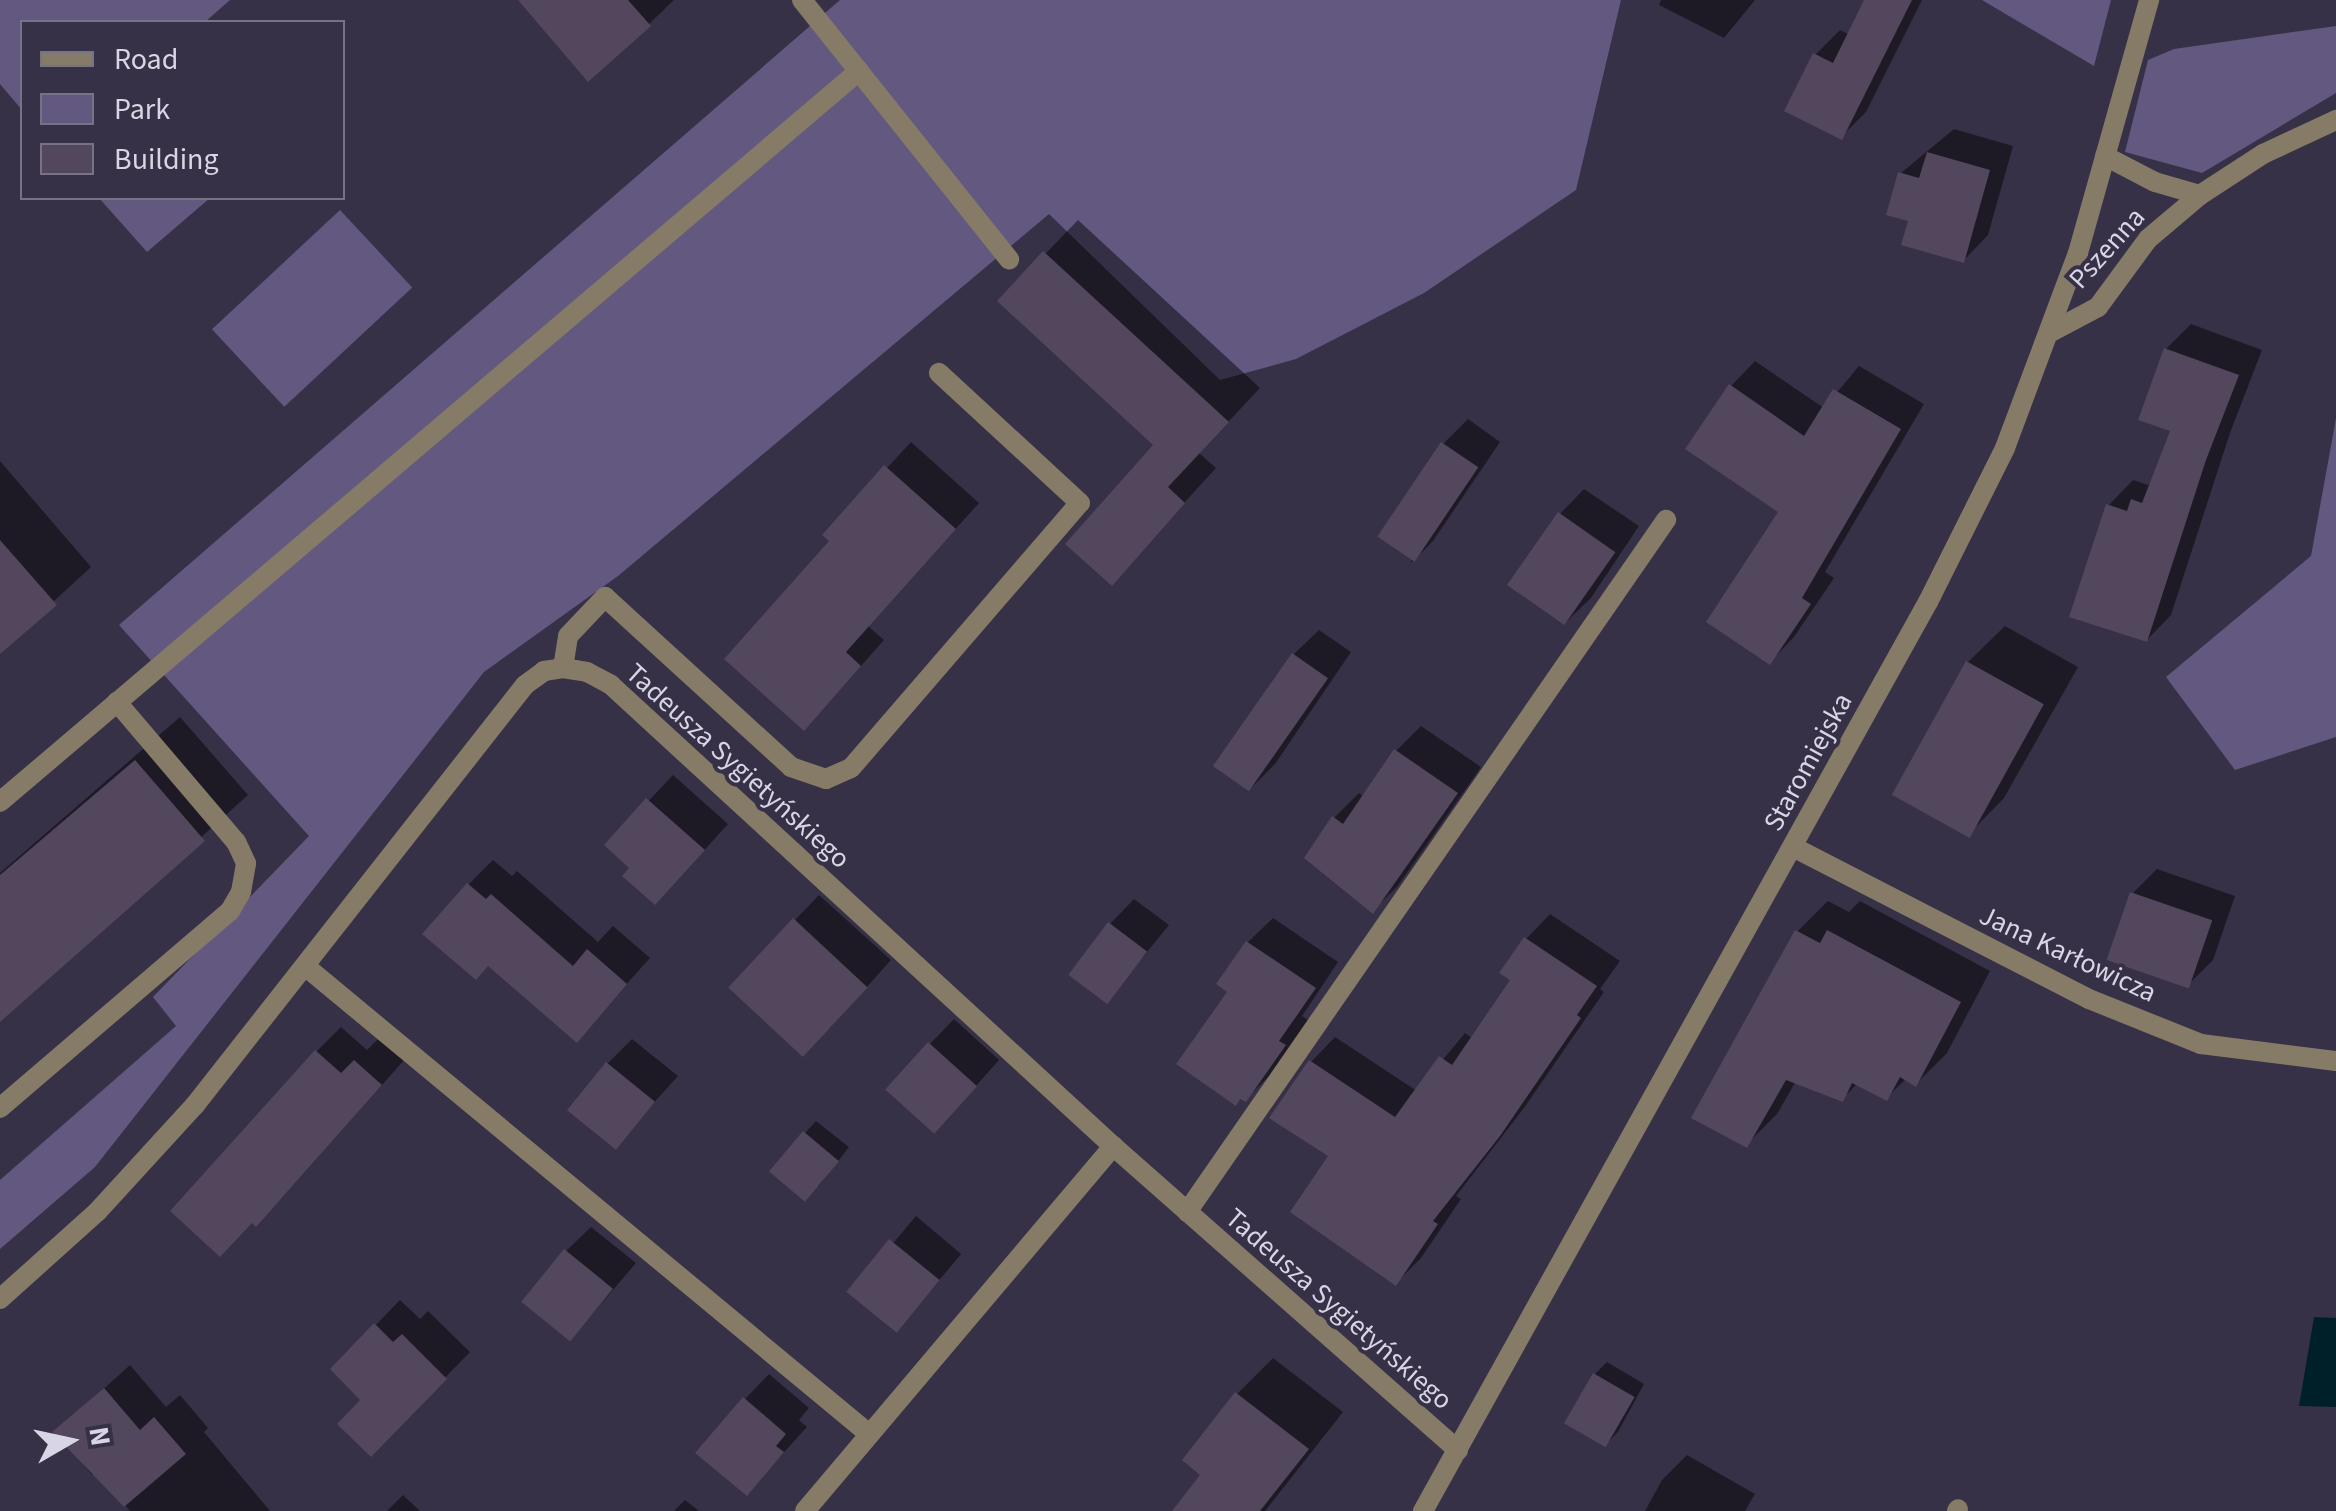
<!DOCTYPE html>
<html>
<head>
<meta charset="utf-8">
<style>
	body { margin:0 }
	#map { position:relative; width:2336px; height:1511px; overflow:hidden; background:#373147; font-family:"Source Sans 3",sans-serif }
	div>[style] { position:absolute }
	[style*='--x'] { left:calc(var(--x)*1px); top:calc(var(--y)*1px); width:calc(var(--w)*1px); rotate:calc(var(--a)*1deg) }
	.green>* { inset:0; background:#635880; transform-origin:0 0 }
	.water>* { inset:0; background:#002029 }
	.shadow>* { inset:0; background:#0007; transform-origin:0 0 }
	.building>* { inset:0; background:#52475d; transform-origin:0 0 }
	.service>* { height:20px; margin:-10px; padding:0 10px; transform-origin:10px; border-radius:10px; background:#867b67 }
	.minor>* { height:20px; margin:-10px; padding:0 10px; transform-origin:10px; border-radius:10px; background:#867b67 }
	.tertiary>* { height:20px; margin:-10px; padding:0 10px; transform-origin:10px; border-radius:10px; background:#867b67 }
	span { translate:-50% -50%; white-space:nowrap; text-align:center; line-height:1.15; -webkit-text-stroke:8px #373147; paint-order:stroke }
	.street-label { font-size:28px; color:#d8d5e4 }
	.legend { position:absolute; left:20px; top:20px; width:325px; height:180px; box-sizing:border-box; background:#373147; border:2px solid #777386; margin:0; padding:12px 18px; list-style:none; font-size:30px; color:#d8d5e4 }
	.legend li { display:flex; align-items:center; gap:20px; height:50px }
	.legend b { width:50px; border:2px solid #777386 }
	.north { position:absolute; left:20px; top:1391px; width:100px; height:100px; -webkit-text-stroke:8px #373147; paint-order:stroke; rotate:81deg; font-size:28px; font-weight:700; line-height:40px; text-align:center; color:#d8d5e4 }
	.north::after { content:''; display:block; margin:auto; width:35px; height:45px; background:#d8d5e4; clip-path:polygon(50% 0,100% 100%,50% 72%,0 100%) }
</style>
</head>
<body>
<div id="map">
	<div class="green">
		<div style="clip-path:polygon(0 0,230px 0,205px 22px,22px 22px,22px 110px,0 84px)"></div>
		<div style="clip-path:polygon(840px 0,1621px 0,1576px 190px,1424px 293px,1296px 359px,1220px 380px,1049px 214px,618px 576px,484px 672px,95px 1167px,0 1249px,0 1180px,176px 1026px,153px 997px,309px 836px,119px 625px)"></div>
		<div style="clip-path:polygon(1982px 0,2111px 0,2094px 66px)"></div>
		<div style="clip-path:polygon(2336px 26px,2336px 93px,2202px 173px,2125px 152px,2148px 60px,2174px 49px)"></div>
		<div style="clip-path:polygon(99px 198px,210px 198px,147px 252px)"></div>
		<div style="left:340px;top:210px;width:106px;height:175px;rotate:47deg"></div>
		<div style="clip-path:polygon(2336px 418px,2336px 737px,2235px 770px,2166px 677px,2311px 556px)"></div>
	</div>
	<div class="water">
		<div style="clip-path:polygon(2314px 1317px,2336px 1318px,2336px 1407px,2299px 1406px)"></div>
	</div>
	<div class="shadow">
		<div style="clip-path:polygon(523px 0,674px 0,649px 24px)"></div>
		<div style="clip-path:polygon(1661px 0,1755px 0,1724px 38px,1659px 5px)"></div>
		<div style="clip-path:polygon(1867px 0,1922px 0,1866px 112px,1841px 137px,1815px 55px,1840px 30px,1850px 35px)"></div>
		<div style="clip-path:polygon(1954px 129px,2013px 146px,1988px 235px,1964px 260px,1911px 219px,1901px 173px)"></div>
		<div style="clip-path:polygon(1078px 220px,1260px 388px,1199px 453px,1216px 468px,1112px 582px,1156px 445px,1001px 300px)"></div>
		<div style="clip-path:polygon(2191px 324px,2262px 350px,2230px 433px,2171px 615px,2147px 640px,2109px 505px,2133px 480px,2148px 485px,2153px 480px,2173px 429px,2166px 349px)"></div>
		<div style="clip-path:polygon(1755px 361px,1824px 408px,1859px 366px,1924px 404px,1825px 572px,1834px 578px,1794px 637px,1770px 662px,1781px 511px,1731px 386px)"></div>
		<div style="clip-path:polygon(1468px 419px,1500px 442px,1433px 541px,1411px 563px,1443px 444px)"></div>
		<div style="clip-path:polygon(911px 442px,979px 503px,868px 626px,884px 640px,828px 703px,833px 540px,826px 534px)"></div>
		<div style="clip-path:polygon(0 461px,91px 567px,0 651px)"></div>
		<div style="clip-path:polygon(1584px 489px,1639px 526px,1591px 598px,1566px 622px,1560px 514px)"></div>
		<div style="clip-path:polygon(2005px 626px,2078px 667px,2004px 798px,1968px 835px,1894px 793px,1968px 662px)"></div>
		<div style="clip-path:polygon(1319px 630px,1351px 652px,1275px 764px,1251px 788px,1218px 766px,1294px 654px)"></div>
		<div style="clip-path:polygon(180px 717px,248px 795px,0 1018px,0 873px)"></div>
		<div style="clip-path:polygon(1421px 726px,1481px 767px,1397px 887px,1372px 911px,1334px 818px,1359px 793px,1364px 797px,1396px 751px)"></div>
		<div style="clip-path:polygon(673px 775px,728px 824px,680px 877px,632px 868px,607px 845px)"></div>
		<div style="clip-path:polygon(493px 860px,512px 876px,517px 871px,598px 942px,613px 926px,650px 958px,577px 1039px,489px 963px,468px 885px)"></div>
		<div style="clip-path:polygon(2157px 869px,2235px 896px,2213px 960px,2188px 985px,2132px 894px)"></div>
		<div style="clip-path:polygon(819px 895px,891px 960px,830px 1028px,795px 920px)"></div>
		<div style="clip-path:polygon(1134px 899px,1169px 925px,1108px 1000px,1110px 924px)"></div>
		<div style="clip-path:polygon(1828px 901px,1849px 912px,1860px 901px,1990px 971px,1947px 1053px,1916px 1084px,1907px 1078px,1886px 1098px,1858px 1083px,1842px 1099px,1796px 1081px,1777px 1114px,1746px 1145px,1798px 931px)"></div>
		<div style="clip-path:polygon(1550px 914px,1620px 961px,1600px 989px,1604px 992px,1524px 1108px,1456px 1196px,1461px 1199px,1421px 1258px,1396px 1283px,1332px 1155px,1311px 1062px,1335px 1037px,1417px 1091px,1465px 1033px,1473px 1039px,1513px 980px,1526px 939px)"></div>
		<div style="clip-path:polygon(1273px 918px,1338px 962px,1302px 1016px,1308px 1020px,1270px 1075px,1246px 1099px,1230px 991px,1220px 983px,1248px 942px)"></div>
		<div style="clip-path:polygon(954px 1019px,999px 1060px,959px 1105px,930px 1044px)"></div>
		<div style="clip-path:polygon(341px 1027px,367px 1050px,380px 1037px,405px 1059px,281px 1199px,316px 1052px)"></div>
		<div style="clip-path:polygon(632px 1039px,678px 1076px,614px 1147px,607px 1064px)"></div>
		<div style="clip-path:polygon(816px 1121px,849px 1147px,818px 1187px,805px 1133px)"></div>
		<div style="left:916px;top:1216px;width:59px;height:101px;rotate:40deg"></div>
		<div style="clip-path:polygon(591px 1227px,636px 1263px,572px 1338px,566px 1251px)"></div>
		<div style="clip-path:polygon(400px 1300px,420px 1319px,428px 1311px,470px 1352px,371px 1454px,364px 1400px,333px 1369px)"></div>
		<div style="clip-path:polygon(1273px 1358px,1343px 1412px,1265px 1511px,1175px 1511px,1204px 1474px,1237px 1394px)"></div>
		<div style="clip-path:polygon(1607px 1362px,1644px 1384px,1618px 1432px,1606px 1444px,1595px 1374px)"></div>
		<div style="clip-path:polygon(130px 1365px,166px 1407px,180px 1395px,208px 1428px,204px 1432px,270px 1511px,130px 1511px,96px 1470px,92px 1475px,56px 1432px)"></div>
		<div style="clip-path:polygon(769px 1374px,809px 1408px,799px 1420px,807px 1427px,747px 1493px,745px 1399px)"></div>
		<div style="clip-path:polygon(1687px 1455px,1755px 1494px,1745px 1511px,1645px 1511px,1662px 1480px)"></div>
		<div style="clip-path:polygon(403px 1495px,420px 1511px,387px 1511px)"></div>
		<div style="clip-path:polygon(685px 1500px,699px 1511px,674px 1511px)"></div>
	</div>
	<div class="building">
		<div style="clip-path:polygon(518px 0,628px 0,651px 26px,588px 82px)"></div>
		<div style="clip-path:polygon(1864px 0,1912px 0,1842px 140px,1784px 111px,1813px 53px,1833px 63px)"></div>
		<div style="clip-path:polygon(1927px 152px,1990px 170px,1964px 263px,1901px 245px,1908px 221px,1886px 215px,1898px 172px,1919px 178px)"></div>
		<div style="clip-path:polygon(1043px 251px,1229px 422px,1168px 487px,1185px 503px,1112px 586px,1065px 544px,1153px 445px,997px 301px)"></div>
		<div style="clip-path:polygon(2164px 348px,2239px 375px,2206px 460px,2147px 642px,2069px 617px,2106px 504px,2127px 511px,2131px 499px,2142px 503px,2170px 431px,2138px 420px)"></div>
		<div style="clip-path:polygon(1729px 384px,1804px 436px,1833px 389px,1901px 429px,1802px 598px,1811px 604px,1770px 665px,1706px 622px,1778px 512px,1685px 449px)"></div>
		<div style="left:1441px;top:442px;width:45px;height:114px;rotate:34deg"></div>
		<div style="clip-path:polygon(884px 465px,956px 529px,846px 652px,861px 666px,804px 731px,724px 659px,829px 541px,822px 535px)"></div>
		<div style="left:1558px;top:512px;width:70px;height:89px;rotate:35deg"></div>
		<div style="clip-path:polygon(0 540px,57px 605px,0 654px)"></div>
		<div style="left:1292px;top:653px;width:44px;height:138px;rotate:35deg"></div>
		<div style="left:1966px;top:661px;width:89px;height:153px;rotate:29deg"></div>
		<div style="clip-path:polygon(1394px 749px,1458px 793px,1373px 914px,1304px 858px,1332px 816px,1343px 824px)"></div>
		<div style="clip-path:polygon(135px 760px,205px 841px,0 1022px,0 875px)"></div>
		<div style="clip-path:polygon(646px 798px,705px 850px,655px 905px,622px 876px,629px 868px,604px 845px)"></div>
		<div style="clip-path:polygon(467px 883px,486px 899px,491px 894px,573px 966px,587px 949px,627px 984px,577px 1043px,488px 966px,476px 980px,422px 934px)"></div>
		<div style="left:2130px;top:892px;width:87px;height:72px;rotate:19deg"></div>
		<div style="left:793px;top:918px;width:102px;height:95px;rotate:43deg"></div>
		<div style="left:1108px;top:922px;width:49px;height:66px;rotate:37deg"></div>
		<div style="clip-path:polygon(1795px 930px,1820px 943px,1827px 930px,1961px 1002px,1916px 1087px,1900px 1077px,1887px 1101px,1852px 1083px,1843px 1102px,1786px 1080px,1747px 1148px,1691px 1118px)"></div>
		<div style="clip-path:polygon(1524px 937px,1597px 986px,1577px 1015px,1581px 1018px,1500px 1136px,1433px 1221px,1438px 1224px,1396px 1286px,1290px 1212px,1328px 1156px,1269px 1118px,1309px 1060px,1395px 1117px,1439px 1056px,1452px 1065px,1510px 980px,1499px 973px)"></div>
		<div style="clip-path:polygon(1246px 941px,1316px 988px,1279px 1041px,1286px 1045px,1246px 1102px,1240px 1099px,1236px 1106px,1176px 1064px,1227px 992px,1216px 984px)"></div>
		<div style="left:928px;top:1042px;width:66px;height:64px;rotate:42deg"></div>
		<div style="clip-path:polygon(315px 1050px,341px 1073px,354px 1060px,382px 1085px,256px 1227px,252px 1223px,220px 1257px,170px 1211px)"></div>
		<div style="left:606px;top:1062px;width:63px;height:62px;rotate:39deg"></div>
		<div style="left:803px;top:1131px;width:47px;height:53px;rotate:40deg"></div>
		<div style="left:889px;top:1239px;width:65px;height:68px;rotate:39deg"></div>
		<div style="left:564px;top:1249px;width:63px;height:68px;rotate:39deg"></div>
		<div style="clip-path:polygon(374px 1323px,393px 1342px,402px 1334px,447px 1379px,371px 1457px,337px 1424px,360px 1400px,330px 1369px)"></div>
		<div style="left:1593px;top:1373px;width:48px;height:58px;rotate:30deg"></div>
		<div style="clip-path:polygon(104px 1388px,140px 1430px,154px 1417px,186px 1454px,124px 1507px,52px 1432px)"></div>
		<div style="clip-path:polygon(1235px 1392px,1309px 1449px,1260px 1511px,1172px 1511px,1200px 1475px,1182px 1460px)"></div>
		<div style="clip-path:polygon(743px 1397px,786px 1434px,776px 1446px,784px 1452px,747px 1496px,695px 1453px)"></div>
	</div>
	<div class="service">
		<div style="--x:802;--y:0;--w:332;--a:51.4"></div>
		<div style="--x:563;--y:668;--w:32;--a:-81"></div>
		<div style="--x:568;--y:636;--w:54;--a:-46.5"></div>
		<div style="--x:605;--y:597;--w:252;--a:42.4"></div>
		<div style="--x:791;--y:767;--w:37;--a:19"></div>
		<div style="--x:826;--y:779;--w:27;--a:-24"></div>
		<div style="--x:851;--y:768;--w:350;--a:-49.2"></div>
		<div style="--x:1080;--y:503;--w:192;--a:-137.3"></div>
		<div style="--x:0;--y:802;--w:1128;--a:-40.4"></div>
		<div style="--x:0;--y:1108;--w:303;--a:-40.6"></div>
		<div style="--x:230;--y:911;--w:22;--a:-60"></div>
		<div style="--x:241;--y:892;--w:29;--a:-80"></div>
		<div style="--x:246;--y:863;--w:23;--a:-115"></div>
		<div style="--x:236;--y:842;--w:184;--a:-130.4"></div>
		<div style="--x:1187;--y:1212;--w:842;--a:-55.31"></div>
	</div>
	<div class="minor">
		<div style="--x:2105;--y:156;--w:56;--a:27.5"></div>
		<div style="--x:2155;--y:182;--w:47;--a:16.1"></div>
		<div style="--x:2051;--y:332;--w:53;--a:-28"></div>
		<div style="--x:2098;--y:307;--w:84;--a:-53.7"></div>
		<div style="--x:2148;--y:239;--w:68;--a:-40.2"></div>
		<div style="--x:2200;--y:195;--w:75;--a:-33.1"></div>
		<div style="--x:2263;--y:154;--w:81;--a:-25"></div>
		<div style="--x:1793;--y:847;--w:333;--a:27.2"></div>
		<div style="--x:2089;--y:999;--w:121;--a:21.9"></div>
		<div style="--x:2201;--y:1044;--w:136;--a:7.2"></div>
		<div style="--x:305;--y:966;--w:731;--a:39.68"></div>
		<div style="--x:0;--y:1299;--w:130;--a:-41.9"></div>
		<div style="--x:97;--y:1212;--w:145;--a:-47.5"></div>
		<div style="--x:195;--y:1105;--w:534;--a:-51.84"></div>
		<div style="--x:525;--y:685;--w:24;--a:-36"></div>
		<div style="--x:544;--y:671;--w:19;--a:-9"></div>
		<div style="--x:563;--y:668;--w:24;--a:9"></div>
		<div style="--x:587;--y:672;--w:27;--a:28"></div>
		<div style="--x:611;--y:685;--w:682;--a:42.56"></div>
		<div style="--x:1113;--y:1146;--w:460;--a:41.4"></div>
		<div style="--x:805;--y:1511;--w:478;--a:-49.8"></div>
		<div style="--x:1957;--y:1511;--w:2;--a:-63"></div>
	</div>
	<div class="tertiary">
		<div style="--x:1423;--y:1511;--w:1040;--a:-60.95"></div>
		<div style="--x:1928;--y:602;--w:172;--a:-63.4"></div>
		<div style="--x:2005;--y:448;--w:208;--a:-69.5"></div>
		<div style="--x:2078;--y:253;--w:263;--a:-74.3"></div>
	</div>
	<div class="street-label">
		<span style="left:2107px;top:248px;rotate:-48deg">Pszenna</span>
		<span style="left:1808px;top:762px;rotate:-61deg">Staromiejska</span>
		<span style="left:738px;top:766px;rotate:42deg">Tadeusza Sygietyńskiego</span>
		<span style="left:2068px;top:954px;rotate:25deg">Jana Karłowicza</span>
		<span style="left:1339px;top:1309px;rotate:41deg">Tadeusza Sygietyńskiego</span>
	</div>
	<ul class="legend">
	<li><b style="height:12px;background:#867b67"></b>Road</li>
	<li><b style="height:28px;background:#635880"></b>Park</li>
	<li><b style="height:28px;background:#52475d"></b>Building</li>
	</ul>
	<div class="north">N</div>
</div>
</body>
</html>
